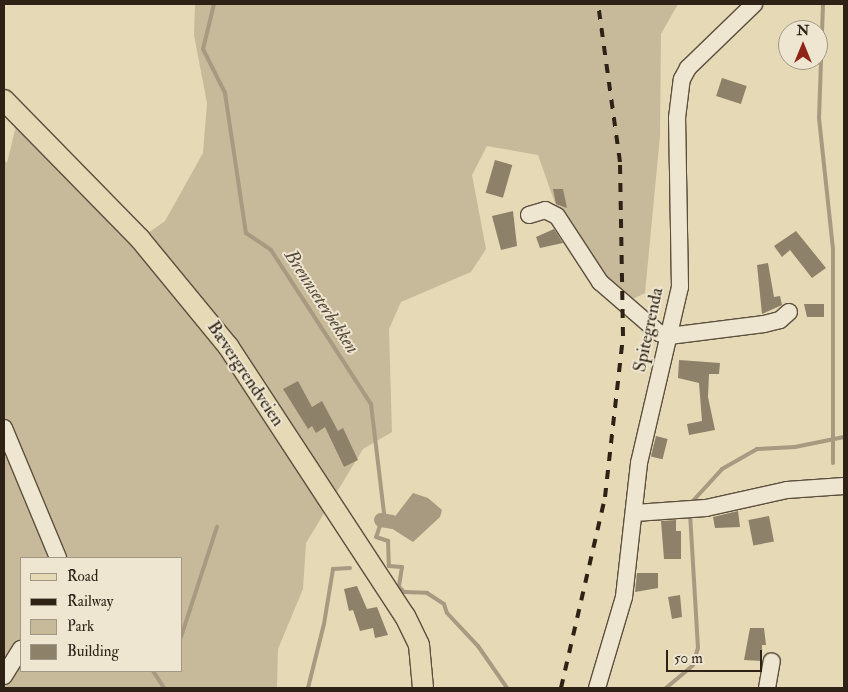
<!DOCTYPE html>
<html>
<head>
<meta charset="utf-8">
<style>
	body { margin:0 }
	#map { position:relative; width:848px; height:692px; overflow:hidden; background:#e5d9b6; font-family:"IM FELL Double Pica",serif }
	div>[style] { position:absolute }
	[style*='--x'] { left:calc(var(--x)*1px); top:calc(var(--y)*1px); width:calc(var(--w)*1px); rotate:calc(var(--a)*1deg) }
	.green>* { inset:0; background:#c6ba9b }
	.water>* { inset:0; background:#a79a80 }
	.stream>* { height:4px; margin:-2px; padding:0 2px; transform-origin:2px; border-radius:2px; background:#a79a80 }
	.canal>* { height:14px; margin:-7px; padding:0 7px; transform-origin:7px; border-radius:7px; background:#a79a80 }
	.building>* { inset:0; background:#8d8169; transform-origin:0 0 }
	.roads { filter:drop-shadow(1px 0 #5c4f3e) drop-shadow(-1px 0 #5c4f3e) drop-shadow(0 1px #5c4f3e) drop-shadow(0 -1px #5c4f3e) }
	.minor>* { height:16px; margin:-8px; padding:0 8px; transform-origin:8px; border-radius:8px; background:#eee6d0 }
	.major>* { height:20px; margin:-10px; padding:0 10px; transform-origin:10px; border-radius:10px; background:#e5d9b6 }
	.rail>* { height:4px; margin-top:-2px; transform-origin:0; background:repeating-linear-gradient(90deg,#2e2116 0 9px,transparent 0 18px) }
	span { translate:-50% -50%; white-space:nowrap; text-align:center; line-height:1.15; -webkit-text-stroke:4px #eee6d0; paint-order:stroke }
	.street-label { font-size:18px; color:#2e2116 }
	.water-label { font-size:19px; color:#584b3b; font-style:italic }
	.frame { position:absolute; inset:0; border:5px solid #2e2116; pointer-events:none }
	.legend { position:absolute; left:20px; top:557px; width:162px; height:115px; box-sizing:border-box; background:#eee6d0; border:1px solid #a19786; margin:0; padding:6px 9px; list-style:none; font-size:15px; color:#2e2116 }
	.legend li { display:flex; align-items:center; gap:10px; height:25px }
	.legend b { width:25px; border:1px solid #a19786 }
	.north { position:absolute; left:778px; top:20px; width:50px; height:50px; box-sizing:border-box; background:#eee6d0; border:1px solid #a19786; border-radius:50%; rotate:0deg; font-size:14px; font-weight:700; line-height:20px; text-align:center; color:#2e2116 }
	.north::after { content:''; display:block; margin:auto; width:18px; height:22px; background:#8f2418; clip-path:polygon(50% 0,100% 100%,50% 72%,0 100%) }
	.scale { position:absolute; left:666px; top:650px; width:96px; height:22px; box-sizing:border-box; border:2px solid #2e2116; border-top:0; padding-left:6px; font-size:15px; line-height:18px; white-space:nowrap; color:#2e2116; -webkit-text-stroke:4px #eee6d0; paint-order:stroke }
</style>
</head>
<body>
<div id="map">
	<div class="green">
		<div style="clip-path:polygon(evenodd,195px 4px,678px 4px,661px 34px,660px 136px,645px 293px,619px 306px,560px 217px,538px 155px,487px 146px,472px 175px,486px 249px,471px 272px,401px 302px,389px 329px,392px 432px,363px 449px,306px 543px,303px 589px,278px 649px,277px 688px,4px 688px,4px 159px,7px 163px,18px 118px,144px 236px,165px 221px,203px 153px,207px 103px,194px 35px,195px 4px,21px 558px,181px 558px,181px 671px,21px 671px,21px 558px)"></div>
	</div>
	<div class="water">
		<div style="clip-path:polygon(413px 493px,428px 498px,442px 510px,440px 517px,413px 542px,391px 528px,393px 519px)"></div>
	</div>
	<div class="stream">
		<div style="--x:214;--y:4;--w:46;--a:103.7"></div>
		<div style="--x:203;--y:49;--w:49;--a:63.4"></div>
		<div style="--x:225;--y:93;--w:142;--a:81.5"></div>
		<div style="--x:246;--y:233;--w:30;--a:34"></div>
		<div style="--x:271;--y:250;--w:184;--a:57"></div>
		<div style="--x:371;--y:404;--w:110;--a:83.2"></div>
		<div style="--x:384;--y:513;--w:25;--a:108"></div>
		<div style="--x:376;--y:537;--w:13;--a:18"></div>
		<div style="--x:388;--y:541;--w:25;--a:88"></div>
		<div style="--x:389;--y:566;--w:13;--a:4"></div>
		<div style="--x:402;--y:567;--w:20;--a:99"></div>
		<div style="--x:399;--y:587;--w:7;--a:45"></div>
		<div style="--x:404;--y:592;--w:23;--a:2"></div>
		<div style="--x:427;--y:593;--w:20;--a:33"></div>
		<div style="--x:444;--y:604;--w:9;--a:72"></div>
		<div style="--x:447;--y:613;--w:45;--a:46.8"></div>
		<div style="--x:478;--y:646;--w:51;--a:55.4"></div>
		<div style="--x:823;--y:4;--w:114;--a:92"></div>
		<div style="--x:819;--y:118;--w:133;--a:83.9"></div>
		<div style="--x:833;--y:250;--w:213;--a:90"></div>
		<div style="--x:691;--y:503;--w:46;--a:-47.6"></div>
		<div style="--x:722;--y:469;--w:40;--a:-29.7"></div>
		<div style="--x:757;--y:449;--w:38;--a:-3"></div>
		<div style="--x:795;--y:447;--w:50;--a:-11.5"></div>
		<div style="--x:181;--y:637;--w:116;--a:-71.9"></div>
		<div style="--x:153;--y:671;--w:20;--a:57"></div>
		<div style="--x:308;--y:688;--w:66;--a:-76"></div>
		<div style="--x:324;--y:624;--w:56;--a:-80.7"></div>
		<div style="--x:333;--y:569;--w:17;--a:-3"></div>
		<div style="--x:666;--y:688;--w:35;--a:-40"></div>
		<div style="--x:693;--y:665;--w:18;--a:-74"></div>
		<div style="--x:698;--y:648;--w:134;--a:-93.4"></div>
	</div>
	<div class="canal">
		<div style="--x:381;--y:520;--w:11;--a:10"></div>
	</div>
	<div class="building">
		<div style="left:722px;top:78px;width:26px;height:19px;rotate:18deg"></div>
		<div style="left:495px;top:160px;width:18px;height:34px;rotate:16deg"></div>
		<div style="clip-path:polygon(553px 189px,563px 189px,567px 208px,556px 204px)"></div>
		<div style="clip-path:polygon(513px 211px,517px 246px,501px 250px,492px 216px)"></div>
		<div style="clip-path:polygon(554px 229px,563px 243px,540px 248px,536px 237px)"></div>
		<div style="clip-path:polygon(796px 231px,826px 268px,812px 278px,790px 250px,782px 257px,774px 246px)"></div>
		<div style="clip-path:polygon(768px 263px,774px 297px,780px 296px,782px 305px,762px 314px,757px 265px)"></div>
		<div style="clip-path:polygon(804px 304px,824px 304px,824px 317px,807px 317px)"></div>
		<div style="clip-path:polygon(679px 360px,720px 363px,719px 374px,709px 374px,708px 397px,715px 430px,689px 435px,687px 424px,702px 421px,699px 383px,678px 378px)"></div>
		<div style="clip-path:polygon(298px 381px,312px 407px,322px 401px,338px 431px,343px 428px,358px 460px,344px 467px,325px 427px,316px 433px,312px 426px,308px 429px,283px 389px)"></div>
		<div style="left:656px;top:436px;width:12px;height:21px;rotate:14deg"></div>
		<div style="clip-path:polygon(738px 511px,740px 527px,715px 528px,713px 517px)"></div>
		<div style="left:769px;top:516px;width:26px;height:21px;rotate:79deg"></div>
		<div style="clip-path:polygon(676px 520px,676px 531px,681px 531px,681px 559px,664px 559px,661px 521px)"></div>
		<div style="clip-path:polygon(637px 573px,658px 573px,658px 588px,635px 592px)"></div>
		<div style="clip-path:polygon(357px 586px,367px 609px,377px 607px,388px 635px,375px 638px,373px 628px,360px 631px,353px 610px,349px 611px,344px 589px)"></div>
		<div style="clip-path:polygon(680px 595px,682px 617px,672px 619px,668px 597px)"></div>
		<div style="clip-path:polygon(750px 628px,764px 628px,766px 645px,762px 645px,762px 661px,744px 660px)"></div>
	</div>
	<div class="roads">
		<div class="minor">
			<div style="--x:529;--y:215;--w:17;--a:-17"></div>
			<div style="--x:545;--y:210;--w:13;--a:27"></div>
			<div style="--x:557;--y:216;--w:79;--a:56.9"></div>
			<div style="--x:600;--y:282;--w:78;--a:40.8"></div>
			<div style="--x:659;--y:333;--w:10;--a:17"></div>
			<div style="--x:669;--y:336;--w:96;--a:-7.2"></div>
			<div style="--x:764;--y:324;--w:16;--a:-14"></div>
			<div style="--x:780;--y:320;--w:12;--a:-42"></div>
			<div style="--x:4;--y:428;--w:141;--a:67.4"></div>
			<div style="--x:635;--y:513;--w:71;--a:-4"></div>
			<div style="--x:706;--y:508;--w:83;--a:-12.5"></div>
			<div style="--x:787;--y:490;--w:57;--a:-4"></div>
			<div style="--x:4;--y:676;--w:32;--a:-58"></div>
			<div style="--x:597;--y:688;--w:95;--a:-73.5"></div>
			<div style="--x:624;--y:597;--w:135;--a:-83.6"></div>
			<div style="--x:639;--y:463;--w:181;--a:-76.9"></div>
			<div style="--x:680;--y:287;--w:169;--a:-91"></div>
			<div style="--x:677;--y:118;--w:39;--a:-83"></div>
			<div style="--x:682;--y:79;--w:13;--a:-61"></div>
			<div style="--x:688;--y:68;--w:92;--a:-44.1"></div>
			<div style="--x:767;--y:688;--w:27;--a:-80"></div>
		</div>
		<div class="major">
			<div style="--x:4;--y:100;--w:194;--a:45.6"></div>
			<div style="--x:140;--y:239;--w:139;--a:50.6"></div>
			<div style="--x:228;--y:346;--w:323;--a:56.8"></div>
			<div style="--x:405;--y:616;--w:32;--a:64"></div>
			<div style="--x:419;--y:645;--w:43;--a:84.7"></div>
		</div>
	</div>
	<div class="rail">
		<div style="--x:561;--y:688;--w:196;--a:-77"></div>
		<div style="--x:605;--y:497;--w:162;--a:-83.6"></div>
		<div style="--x:623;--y:336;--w:174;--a:-91"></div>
		<div style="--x:620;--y:162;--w:160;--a:-97.9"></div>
	</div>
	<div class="street-label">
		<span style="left:649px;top:330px;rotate:-78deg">Spitegrenda</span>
		<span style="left:245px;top:374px;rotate:56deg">Bævergrendveien</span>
	</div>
	<div class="water-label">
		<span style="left:321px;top:302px;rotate:57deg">Brennseterbekken</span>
	</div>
	<div class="frame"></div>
	<ul class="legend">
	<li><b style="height:6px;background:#e5d9b6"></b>Road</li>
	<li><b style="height:6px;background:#2e2116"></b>Railway</li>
	<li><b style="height:14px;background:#c6ba9b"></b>Park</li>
	<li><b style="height:14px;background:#8d8169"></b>Building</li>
	</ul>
	<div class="north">N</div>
	<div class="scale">50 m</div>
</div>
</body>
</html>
